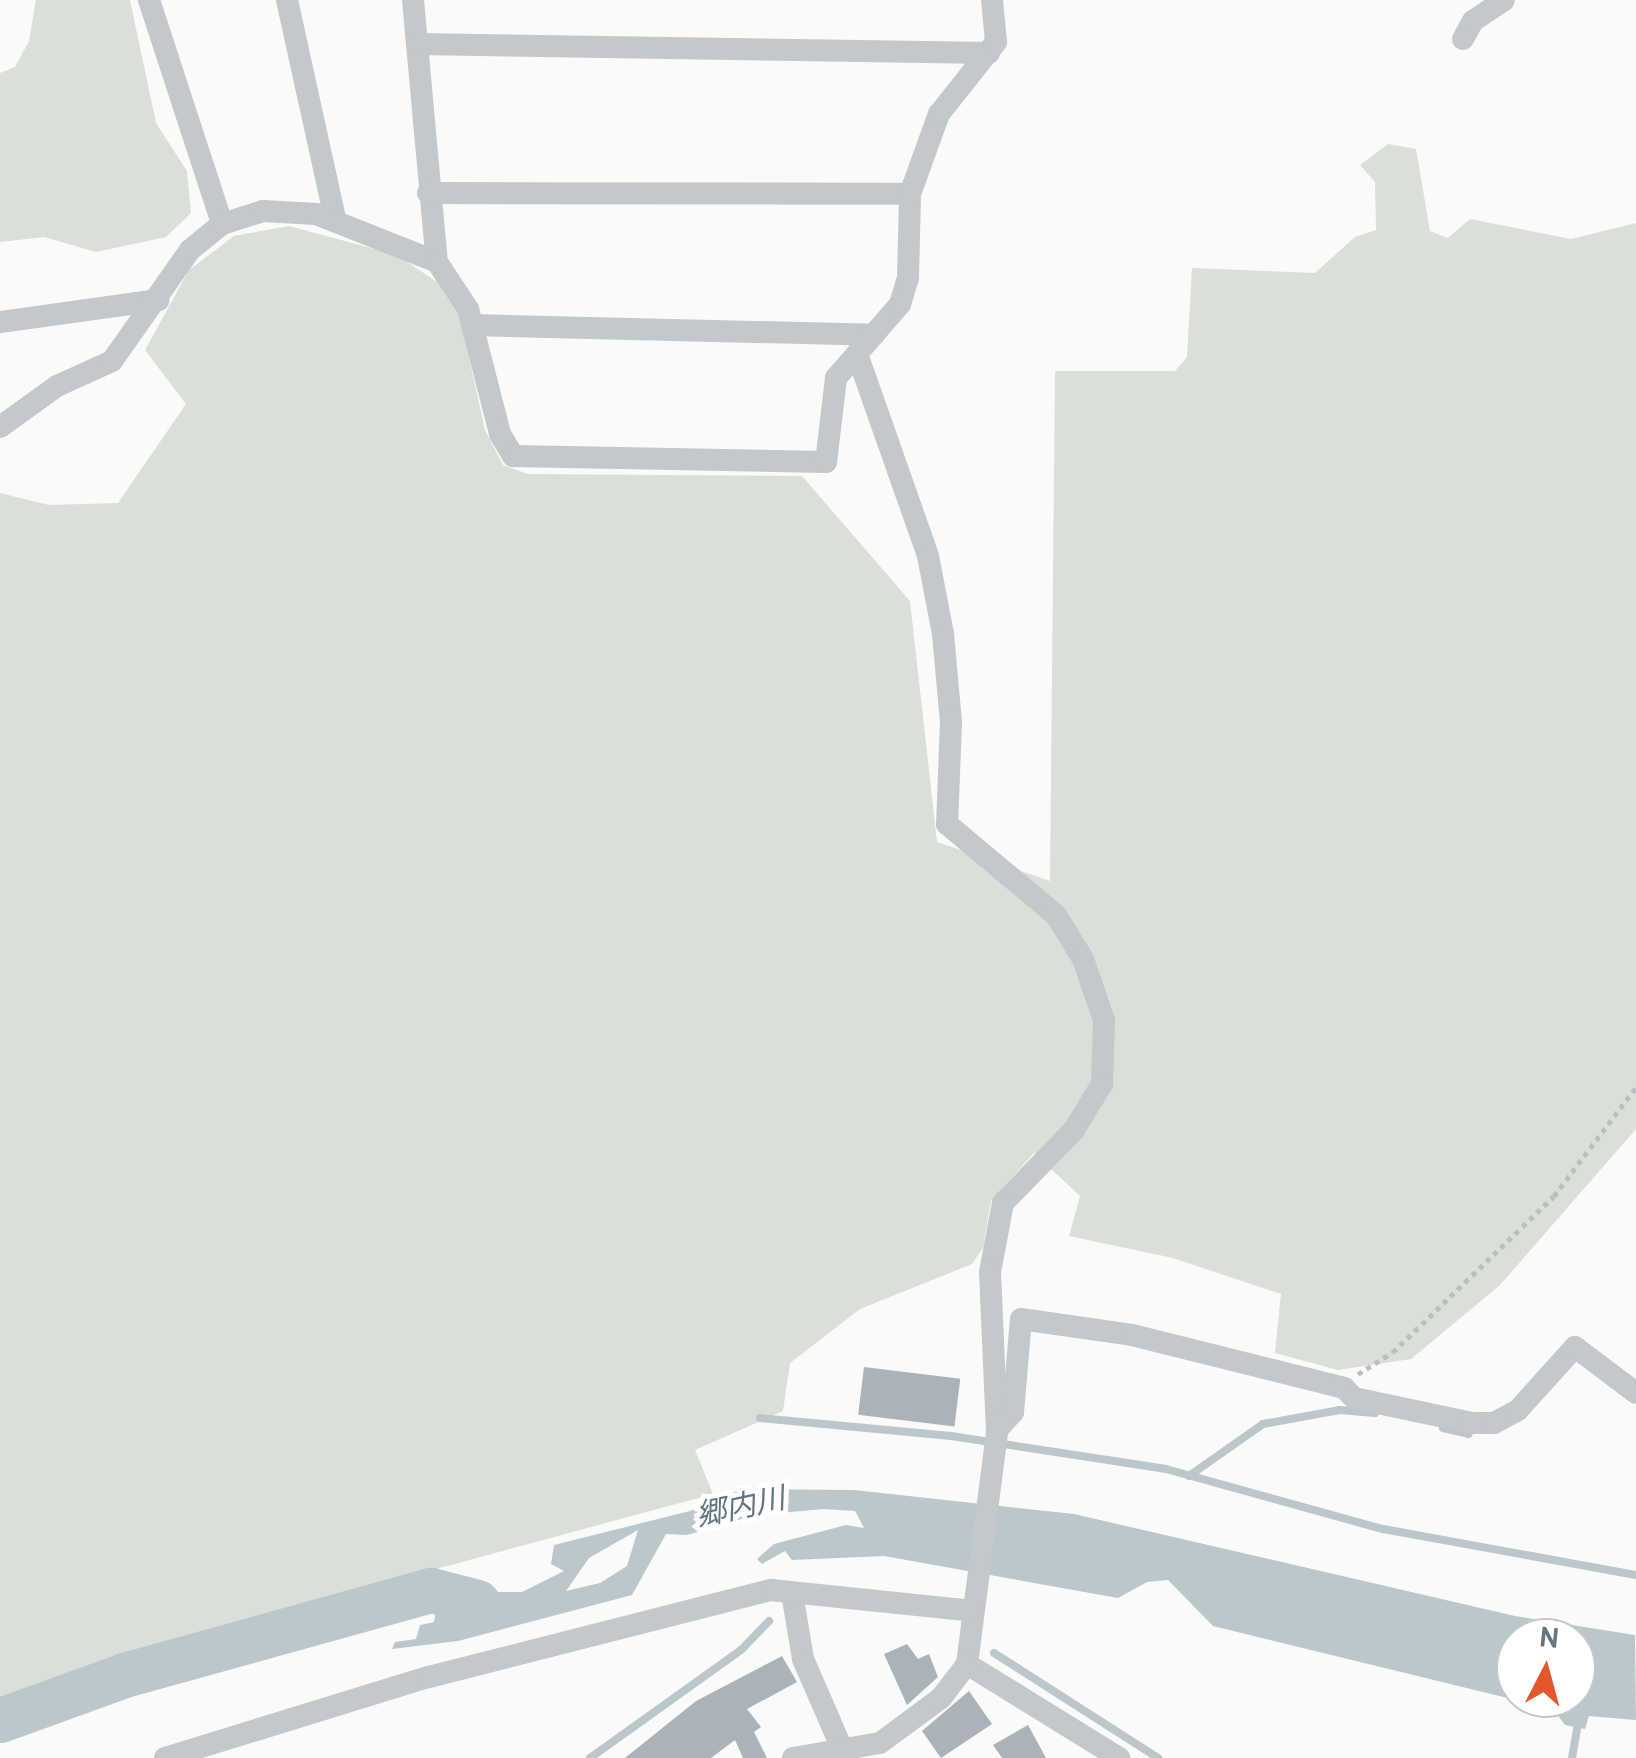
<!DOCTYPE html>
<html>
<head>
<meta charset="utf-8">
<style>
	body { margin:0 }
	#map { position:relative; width:1636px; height:1758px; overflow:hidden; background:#fafaf8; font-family:Overpass,"Noto Sans JP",sans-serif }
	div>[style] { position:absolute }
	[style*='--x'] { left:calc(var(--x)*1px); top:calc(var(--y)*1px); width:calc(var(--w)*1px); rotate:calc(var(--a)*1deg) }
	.green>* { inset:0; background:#dadfd7 }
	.water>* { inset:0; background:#bbc7cb }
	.stream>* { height:8px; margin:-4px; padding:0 4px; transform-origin:4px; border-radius:4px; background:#bbc7cb }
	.river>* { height:45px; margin:-22.5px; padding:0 22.5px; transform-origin:22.5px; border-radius:22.5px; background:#bbc7cb }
	.building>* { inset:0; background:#aab3b9; transform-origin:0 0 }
	.path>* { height:5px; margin-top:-2.5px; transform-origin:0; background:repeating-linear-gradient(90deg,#bbbfc2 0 5px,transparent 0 10px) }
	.street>* { height:22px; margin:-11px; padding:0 11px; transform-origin:11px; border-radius:11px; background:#c3c8cc }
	span { translate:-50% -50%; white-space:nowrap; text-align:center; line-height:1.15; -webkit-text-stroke:10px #fff; paint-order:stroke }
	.water-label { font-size:30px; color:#60757c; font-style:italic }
	.north { position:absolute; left:1496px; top:1618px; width:100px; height:100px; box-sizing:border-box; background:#fff; border:2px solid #c1c8cd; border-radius:50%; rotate:6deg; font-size:28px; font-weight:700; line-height:40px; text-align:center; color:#657683 }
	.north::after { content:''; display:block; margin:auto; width:35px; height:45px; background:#e4572e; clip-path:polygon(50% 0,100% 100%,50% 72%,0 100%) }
</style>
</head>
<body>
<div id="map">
	<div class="green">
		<div style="clip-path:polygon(36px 0,130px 0,156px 123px,187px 171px,191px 213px,166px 237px,96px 252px,44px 237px,0 242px,0 73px,15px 67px,29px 41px)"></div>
		<div style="clip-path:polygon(1388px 144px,1416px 149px,1430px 231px,1448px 238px,1470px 219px,1571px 239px,1636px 223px,1636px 1129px,1500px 1285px,1411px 1359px,1338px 1370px,1275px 1353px,1281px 1294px,1173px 1258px,1069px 1236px,1080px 1196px,1034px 1153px,991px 1201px,983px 1248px,972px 1264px,860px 1309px,790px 1363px,783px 1411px,695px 1450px,713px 1494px,114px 1656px,0 1697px,0 493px,49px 505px,118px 503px,186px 404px,145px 350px,189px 270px,234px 236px,289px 226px,397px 255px,437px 282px,460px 317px,485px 430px,503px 465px,528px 474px,802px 476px,910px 601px,937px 842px,1050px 881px,1055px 371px,1175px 371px,1187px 357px,1192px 268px,1315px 273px,1355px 237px,1376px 230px,1375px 182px,1360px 165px)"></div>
	</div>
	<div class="water">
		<div style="clip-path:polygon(evenodd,743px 1489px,854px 1490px,1074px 1514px,1515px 1616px,1635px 1635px,1636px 1720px,1589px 1716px,1585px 1729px,1565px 1725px,1553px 1709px,1213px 1626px,1168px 1580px,1147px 1582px,1118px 1598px,884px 1556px,792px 1560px,785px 1551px,762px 1564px,757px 1559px,774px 1544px,846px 1525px,864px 1528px,855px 1511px,824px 1509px,755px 1515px,687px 1535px,666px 1534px,632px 1595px,458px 1641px,392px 1649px,395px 1642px,416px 1639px,420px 1625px,434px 1622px,437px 1605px,416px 1592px,443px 1583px,454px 1592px,522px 1592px,564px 1571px,551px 1564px,554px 1545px,690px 1511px,743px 1489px,638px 1530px,627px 1566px,600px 1583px,566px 1591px,589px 1558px,638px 1530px,743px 1489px,1516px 1638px,1576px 1638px,1576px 1698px,1516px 1698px,1516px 1638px)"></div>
	</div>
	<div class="stream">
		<div style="--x:760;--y:1418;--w:192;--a:5.4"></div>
		<div style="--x:951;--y:1436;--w:218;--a:8.7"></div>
		<div style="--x:1166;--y:1469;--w:225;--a:15.5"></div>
		<div style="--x:1383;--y:1529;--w:257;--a:10.3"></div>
		<div style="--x:1443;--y:1428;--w:26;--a:13"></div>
		<div style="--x:1468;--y:1434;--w:6;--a:-51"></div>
		<div style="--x:1189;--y:1476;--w:90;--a:-35.1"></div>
		<div style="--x:1263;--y:1424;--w:78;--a:-10.3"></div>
		<div style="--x:1340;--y:1410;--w:35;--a:5"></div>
		<div style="--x:994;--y:1653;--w:195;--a:32.6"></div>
		<div style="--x:590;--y:1758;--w:187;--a:-35.6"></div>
		<div style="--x:742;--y:1649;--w:39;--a:-46"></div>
		<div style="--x:1572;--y:1758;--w:41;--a:-80.1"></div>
	</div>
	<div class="river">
		<div style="--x:0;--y:1720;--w:132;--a:-19.9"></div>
		<div style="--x:124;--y:1675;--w:319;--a:-15.5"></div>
		<div style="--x:431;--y:1590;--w:48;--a:14.6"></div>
	</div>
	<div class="building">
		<div style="left:864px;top:1367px;width:97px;height:48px;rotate:7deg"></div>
		<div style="clip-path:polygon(907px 1644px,918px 1659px,929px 1654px,938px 1677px,907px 1705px,884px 1654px)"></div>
		<div style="clip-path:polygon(782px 1656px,797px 1682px,747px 1709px,761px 1727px,754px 1732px,767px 1758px,743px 1758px,735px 1740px,711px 1758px,625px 1758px,696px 1701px)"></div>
		<div style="clip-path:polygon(969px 1691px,992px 1724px,941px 1758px,922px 1731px)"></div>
		<div style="clip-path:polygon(1028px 1725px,1046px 1758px,1002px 1758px,993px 1745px)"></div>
	</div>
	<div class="path">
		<div style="--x:1358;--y:1374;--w:41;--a:-32.2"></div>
		<div style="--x:1393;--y:1352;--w:224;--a:-44.1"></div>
		<div style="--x:1554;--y:1196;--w:136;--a:-53"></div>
	</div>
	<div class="street">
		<div style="--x:149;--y:0;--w:236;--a:71.9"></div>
		<div style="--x:287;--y:0;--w:224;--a:77.6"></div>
		<div style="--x:413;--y:0;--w:263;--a:84.8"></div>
		<div style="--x:1463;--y:39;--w:21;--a:-61"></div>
		<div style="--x:1473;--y:21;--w:37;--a:-34"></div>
		<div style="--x:417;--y:44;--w:572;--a:0.9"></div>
		<div style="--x:428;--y:193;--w:482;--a:0.1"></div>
		<div style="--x:0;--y:322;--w:160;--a:-7.9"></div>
		<div style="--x:472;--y:325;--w:402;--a:1.4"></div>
		<div style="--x:857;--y:354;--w:214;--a:70.6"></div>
		<div style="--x:928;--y:556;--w:79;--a:79.1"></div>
		<div style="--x:943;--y:634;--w:88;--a:84.8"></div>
		<div style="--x:951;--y:722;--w:102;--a:92.2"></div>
		<div style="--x:947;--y:824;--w:142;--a:39.9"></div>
		<div style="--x:1056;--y:915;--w:52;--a:58.5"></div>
		<div style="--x:1083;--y:959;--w:65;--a:71"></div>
		<div style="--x:1104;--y:1020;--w:64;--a:91.8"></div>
		<div style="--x:1102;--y:1084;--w:54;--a:121.3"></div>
		<div style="--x:1074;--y:1130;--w:102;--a:134.2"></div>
		<div style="--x:1003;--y:1203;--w:70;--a:100.7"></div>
		<div style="--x:990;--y:1272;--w:161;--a:87.5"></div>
		<div style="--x:997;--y:1433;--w:233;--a:97.4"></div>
		<div style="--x:967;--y:1664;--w:179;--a:31.7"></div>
		<div style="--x:0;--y:427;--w:70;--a:-35.7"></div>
		<div style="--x:57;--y:386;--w:60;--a:-24.4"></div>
		<div style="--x:112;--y:361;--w:136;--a:-54.9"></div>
		<div style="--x:190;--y:250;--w:41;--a:-39.1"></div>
		<div style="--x:222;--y:224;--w:43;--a:-17.6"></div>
		<div style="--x:263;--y:211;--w:53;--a:3.2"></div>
		<div style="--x:316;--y:214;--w:130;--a:21.6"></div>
		<div style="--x:437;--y:262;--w:56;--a:56.6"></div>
		<div style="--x:468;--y:309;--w:129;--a:75.6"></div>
		<div style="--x:500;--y:434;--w:26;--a:59"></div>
		<div style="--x:513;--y:456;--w:313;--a:1.1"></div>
		<div style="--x:826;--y:462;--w:85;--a:-83.2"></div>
		<div style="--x:836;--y:378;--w:98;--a:-49.1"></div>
		<div style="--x:900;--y:304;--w:27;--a:-73"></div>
		<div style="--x:908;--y:278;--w:84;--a:-88.6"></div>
		<div style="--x:910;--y:194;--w:85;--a:-70.1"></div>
		<div style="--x:939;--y:114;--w:92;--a:-51.6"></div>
		<div style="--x:996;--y:42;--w:42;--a:-95.4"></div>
		<div style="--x:997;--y:1430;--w:24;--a:-48"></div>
		<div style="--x:1013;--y:1412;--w:93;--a:-85.1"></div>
		<div style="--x:1021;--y:1319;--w:112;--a:8.2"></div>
		<div style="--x:1132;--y:1335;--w:219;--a:14"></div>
		<div style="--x:1344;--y:1388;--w:14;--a:45"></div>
		<div style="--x:1354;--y:1398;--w:122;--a:11.9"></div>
		<div style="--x:1473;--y:1423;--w:21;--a:0"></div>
		<div style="--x:1494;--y:1423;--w:27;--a:-28"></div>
		<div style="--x:1518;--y:1410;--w:85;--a:-47.9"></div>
		<div style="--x:1575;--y:1347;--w:76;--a:37"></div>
		<div style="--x:792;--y:1593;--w:67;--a:80.5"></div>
		<div style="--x:803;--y:1659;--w:108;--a:66.5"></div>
		<div style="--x:165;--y:1758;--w:276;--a:-17.1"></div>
		<div style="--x:429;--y:1677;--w:353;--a:-14.3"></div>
		<div style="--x:771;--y:1590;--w:203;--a:5.9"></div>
		<div style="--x:793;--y:1758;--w:88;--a:-9.8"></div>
		<div style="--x:880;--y:1743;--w:76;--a:-36.4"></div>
		<div style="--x:941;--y:1698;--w:43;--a:-52.6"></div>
	</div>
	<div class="water-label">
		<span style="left:741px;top:1510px;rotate:-12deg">郷内川</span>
	</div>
	<div class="north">N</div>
</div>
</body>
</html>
